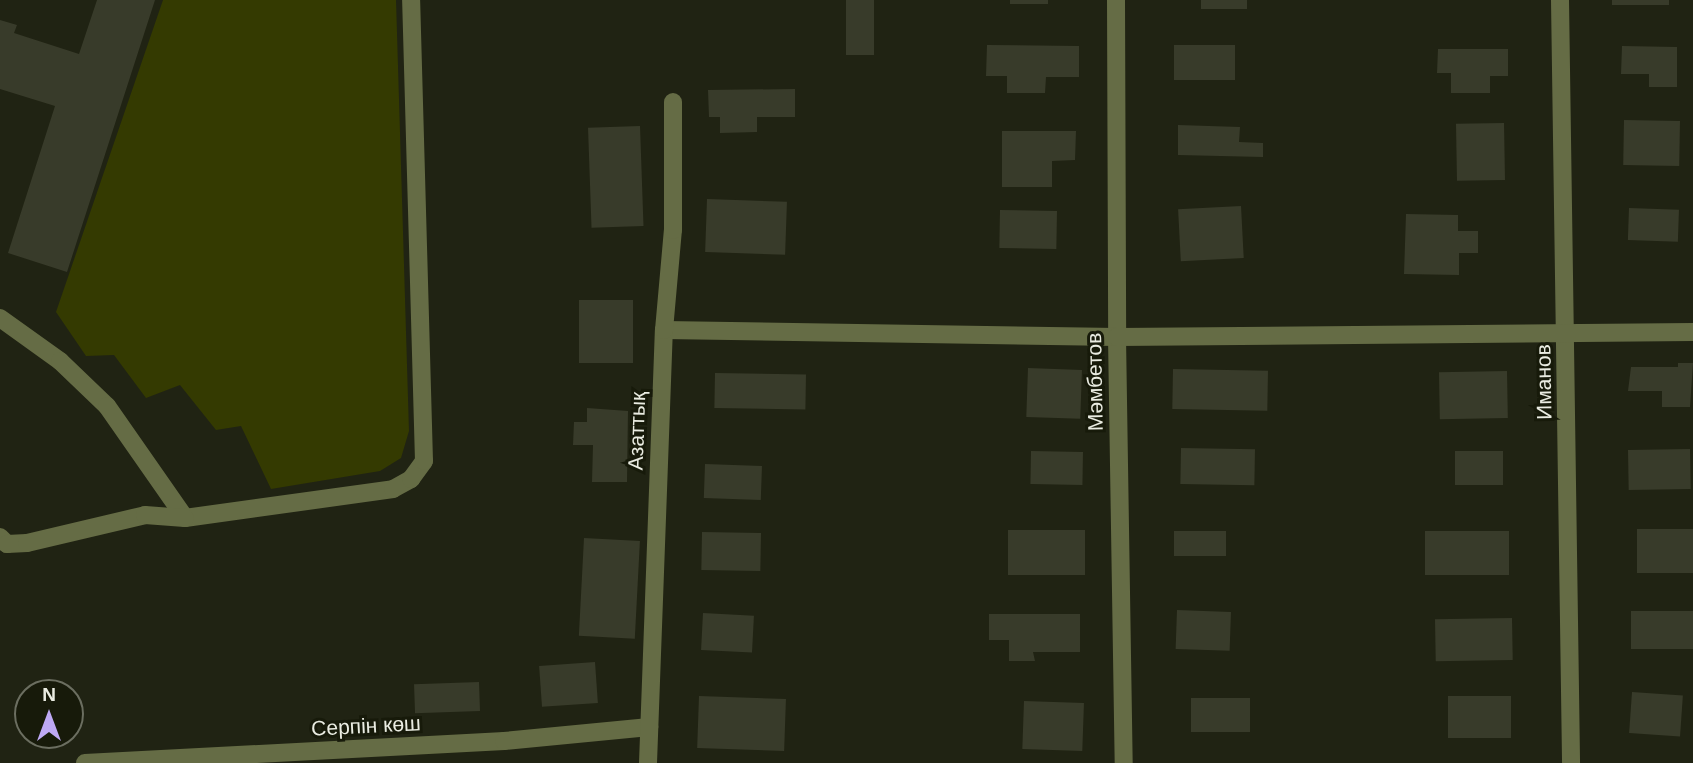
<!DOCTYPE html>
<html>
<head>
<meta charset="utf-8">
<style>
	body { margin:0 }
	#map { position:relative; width:1693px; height:763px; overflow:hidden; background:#202313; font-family:Helvetica,sans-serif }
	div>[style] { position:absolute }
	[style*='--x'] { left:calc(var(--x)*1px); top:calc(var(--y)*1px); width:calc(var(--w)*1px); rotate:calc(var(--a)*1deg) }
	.green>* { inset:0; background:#343a01 }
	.building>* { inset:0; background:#383b2a; transform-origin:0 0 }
	.minor>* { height:18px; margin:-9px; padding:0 9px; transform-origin:9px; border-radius:9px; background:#656c45 }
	span { translate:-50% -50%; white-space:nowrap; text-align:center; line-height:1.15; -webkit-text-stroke:6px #171a0a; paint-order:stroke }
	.street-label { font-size:21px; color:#eaece2 }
	.north { position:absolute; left:14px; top:679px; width:70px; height:70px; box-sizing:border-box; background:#171a0a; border:2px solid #6b6e60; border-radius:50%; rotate:0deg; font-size:19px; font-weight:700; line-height:28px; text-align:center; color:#eaece2 }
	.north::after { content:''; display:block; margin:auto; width:24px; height:32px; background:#bea9f5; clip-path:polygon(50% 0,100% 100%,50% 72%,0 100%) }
</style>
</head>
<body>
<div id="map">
	<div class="green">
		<div style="clip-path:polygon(163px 0,396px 0,409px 431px,401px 458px,380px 471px,271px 489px,241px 426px,216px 430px,180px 385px,146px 398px,114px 355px,86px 356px,56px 312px)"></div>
	</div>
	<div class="building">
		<div style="clip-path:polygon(97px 0,155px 0,67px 272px,8px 253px,55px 106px,0 89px,0 20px,17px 25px,14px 33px,79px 54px)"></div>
		<div style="left:846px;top:0;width:28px;height:55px"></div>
		<div style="left:1010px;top:0;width:38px;height:4px"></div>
		<div style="left:1201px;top:0;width:46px;height:9px"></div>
		<div style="left:1612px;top:0;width:57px;height:5px"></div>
		<div style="clip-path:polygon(987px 45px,1079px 46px,1079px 77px,1046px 77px,1045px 93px,1007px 93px,1007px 76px,986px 76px)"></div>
		<div style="left:1235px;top:45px;width:35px;height:61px;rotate:90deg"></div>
		<div style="clip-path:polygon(1622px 46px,1677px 47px,1677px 87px,1649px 87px,1649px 74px,1621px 74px)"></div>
		<div style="clip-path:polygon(1438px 49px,1508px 49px,1508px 76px,1490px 76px,1490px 93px,1451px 93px,1451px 73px,1437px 73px)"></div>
		<div style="clip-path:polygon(795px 89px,795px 117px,757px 117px,757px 132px,720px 133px,720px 117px,709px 117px,708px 90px)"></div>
		<div style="left:1624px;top:120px;width:56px;height:45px;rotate:1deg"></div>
		<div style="left:1504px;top:123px;width:57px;height:48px;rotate:89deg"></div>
		<div style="clip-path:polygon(1178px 125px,1240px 127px,1239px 142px,1263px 143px,1263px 157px,1178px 155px)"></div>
		<div style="left:640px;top:126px;width:100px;height:52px;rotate:88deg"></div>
		<div style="clip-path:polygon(1002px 131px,1076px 131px,1075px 160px,1052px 161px,1052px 187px,1002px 187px)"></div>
		<div style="left:707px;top:199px;width:80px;height:53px;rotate:2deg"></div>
		<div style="left:1241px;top:206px;width:52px;height:63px;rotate:87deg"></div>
		<div style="left:1629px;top:208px;width:50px;height:32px;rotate:2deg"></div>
		<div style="left:1000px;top:210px;width:57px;height:38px;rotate:1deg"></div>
		<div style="clip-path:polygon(1406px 214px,1458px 215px,1458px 231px,1478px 231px,1478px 253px,1459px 253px,1459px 275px,1404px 274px)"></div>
		<div style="left:579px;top:300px;width:54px;height:63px"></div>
		<div style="clip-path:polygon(1678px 363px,1693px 363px,1690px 407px,1662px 407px,1662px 391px,1628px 391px,1631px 367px,1678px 367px)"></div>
		<div style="left:1028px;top:368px;width:54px;height:49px;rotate:2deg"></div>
		<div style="left:1173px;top:369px;width:95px;height:40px;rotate:1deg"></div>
		<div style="left:1507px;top:371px;width:47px;height:68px;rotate:89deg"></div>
		<div style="left:715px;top:373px;width:91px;height:35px;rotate:1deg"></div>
		<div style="clip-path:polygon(587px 408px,628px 411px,627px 482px,592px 482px,593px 445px,573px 445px,574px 422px,587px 422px)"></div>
		<div style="left:1181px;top:448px;width:74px;height:36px;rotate:1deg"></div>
		<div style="left:1690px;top:449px;width:40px;height:62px;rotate:89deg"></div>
		<div style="left:1031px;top:451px;width:52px;height:33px;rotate:1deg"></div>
		<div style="left:1455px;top:451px;width:48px;height:34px"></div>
		<div style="left:705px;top:464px;width:57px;height:34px;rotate:2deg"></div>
		<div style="left:1693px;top:529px;width:44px;height:56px;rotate:90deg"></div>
		<div style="left:1085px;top:530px;width:45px;height:77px;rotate:90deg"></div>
		<div style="left:1174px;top:531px;width:52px;height:25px"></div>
		<div style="left:1425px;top:531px;width:84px;height:44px"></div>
		<div style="left:702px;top:532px;width:59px;height:38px;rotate:1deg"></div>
		<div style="left:584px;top:538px;width:56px;height:98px;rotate:3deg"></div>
		<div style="left:1177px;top:610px;width:54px;height:39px;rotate:2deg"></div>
		<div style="left:1631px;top:611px;width:62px;height:38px"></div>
		<div style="left:703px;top:613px;width:51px;height:37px;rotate:3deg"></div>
		<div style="clip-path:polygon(989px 614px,1080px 614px,1080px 652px,1033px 652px,1035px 661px,1009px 661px,1009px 640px,989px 640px)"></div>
		<div style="left:1512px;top:618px;width:42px;height:77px;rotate:89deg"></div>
		<div style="left:595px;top:662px;width:41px;height:56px;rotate:86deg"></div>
		<div style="left:479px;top:682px;width:29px;height:65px;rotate:88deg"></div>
		<div style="left:1632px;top:692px;width:51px;height:41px;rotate:4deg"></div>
		<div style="left:699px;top:696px;width:87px;height:52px;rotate:2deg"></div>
		<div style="left:1448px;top:696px;width:63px;height:42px"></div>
		<div style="left:1191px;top:698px;width:59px;height:34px"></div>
		<div style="left:1024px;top:701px;width:60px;height:48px;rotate:2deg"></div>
	</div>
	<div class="minor">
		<div style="--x:1116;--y:0;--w:337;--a:89.8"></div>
		<div style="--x:1117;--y:337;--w:426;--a:89.1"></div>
		<div style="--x:1560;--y:0;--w:763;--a:89.17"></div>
		<div style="--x:0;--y:318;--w:74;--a:35.6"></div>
		<div style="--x:60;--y:361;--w:65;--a:43.8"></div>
		<div style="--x:107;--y:406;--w:136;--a:55.1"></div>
		<div style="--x:185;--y:518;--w:210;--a:-7.9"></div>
		<div style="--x:393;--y:489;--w:21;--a:-29"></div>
		<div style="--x:411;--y:479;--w:22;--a:-54"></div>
		<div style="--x:424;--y:461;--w:461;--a:-91.6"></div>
		<div style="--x:664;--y:330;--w:453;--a:0.9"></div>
		<div style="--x:1117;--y:337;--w:576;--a:-0.5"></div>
		<div style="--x:0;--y:537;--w:10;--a:45"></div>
		<div style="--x:7;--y:544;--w:20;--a:-3"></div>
		<div style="--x:27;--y:543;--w:121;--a:-13.3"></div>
		<div style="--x:145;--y:515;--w:40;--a:4.3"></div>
		<div style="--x:85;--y:763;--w:420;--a:-3"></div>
		<div style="--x:504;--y:741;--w:146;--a:-5.5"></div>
		<div style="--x:648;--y:763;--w:433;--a:-87.9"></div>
		<div style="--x:664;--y:330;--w:100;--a:-84.9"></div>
		<div style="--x:673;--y:230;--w:128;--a:-90"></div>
	</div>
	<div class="street-label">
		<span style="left:1095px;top:382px;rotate:-91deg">Мәмбетов</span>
		<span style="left:1544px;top:382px;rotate:-91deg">Иманов</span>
		<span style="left:637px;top:431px;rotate:-88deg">Азаттық</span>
		<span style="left:366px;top:726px;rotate:-3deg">Серпін көш</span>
	</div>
	<div class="north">N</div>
</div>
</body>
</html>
